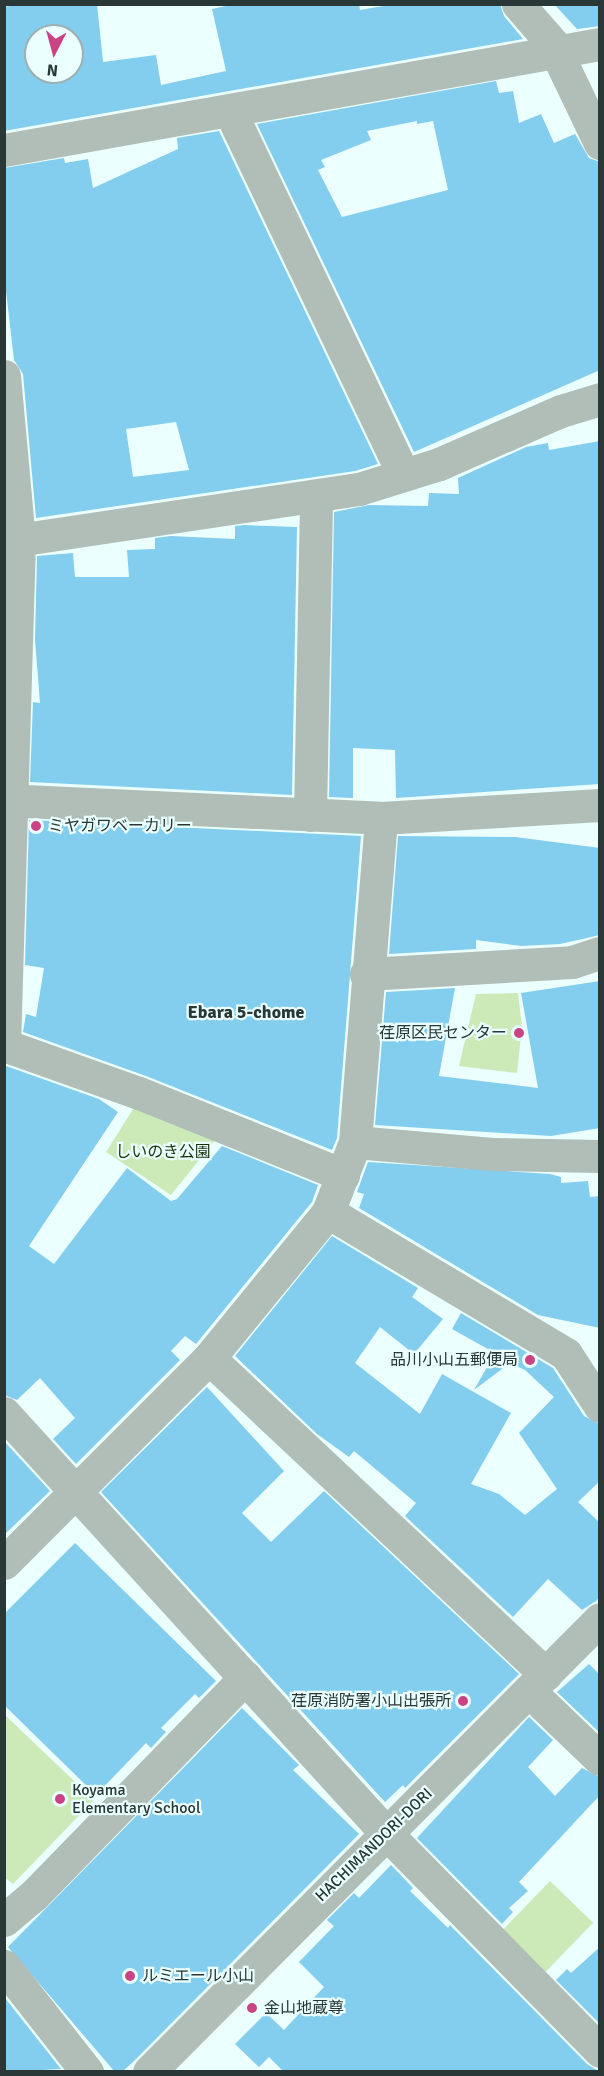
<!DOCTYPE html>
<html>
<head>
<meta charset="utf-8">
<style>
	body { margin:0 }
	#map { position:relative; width:604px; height:2076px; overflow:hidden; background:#eafffe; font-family:Signika,"Noto Sans JP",sans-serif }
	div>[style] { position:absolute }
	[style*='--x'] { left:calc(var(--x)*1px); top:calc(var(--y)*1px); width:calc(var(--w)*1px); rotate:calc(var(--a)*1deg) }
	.green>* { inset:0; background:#cceab7; transform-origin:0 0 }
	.building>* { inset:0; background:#83ceee }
	.minor>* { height:33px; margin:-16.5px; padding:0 16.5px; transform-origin:16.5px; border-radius:16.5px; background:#b1bdb7 }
	.dots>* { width:16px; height:16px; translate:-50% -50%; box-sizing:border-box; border:3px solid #eafffe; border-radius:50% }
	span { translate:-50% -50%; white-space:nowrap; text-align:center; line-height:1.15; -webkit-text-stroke:4.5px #eafffe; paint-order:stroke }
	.poi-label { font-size:16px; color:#2a3737 }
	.left { translate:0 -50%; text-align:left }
	.right { translate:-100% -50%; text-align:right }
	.park-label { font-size:16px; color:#1d3209 }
	.street-label { font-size:16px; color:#2a3737 }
	.neighbourhood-label { font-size:18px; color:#2a3737; font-weight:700 }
	.frame { position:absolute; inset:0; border:6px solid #2a3737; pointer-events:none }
	.north { position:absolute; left:24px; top:24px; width:60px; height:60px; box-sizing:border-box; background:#eafffe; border:2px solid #9dafae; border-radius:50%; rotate:186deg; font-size:16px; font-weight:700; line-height:24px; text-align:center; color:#2a3737 }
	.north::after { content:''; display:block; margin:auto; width:21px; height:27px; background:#ca4485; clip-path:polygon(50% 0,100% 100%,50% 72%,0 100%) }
</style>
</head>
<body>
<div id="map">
	<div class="green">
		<div style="clip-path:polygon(518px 993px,522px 1027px,517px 1073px,459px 1066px,476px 994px)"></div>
		<div style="clip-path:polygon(135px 1106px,216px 1139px,171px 1195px,106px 1152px)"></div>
		<div style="clip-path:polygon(4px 1714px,94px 1800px,13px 1884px,5px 1878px)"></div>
		<div style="left:550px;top:1881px;width:60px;height:71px;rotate:44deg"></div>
	</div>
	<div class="building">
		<div style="clip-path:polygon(evenodd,22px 4px,97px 4px,103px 62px,156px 55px,161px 85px,226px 71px,212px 9px,235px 4px,359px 4px,360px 10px,395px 4px,500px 4px,504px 16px,523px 39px,4px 131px,4px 7px,22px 4px,36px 36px,72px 36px,72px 72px,36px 72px,36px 36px)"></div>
		<div style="clip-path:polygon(554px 4px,600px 4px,600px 26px,577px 29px)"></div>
		<div style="clip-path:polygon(evenodd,496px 81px,499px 93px,513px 91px,519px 123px,541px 114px,554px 143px,575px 134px,589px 158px,600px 162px,600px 370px,414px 452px,257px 124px,496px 81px,417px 121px,417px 124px,433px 121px,448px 190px,342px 217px,318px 170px,325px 167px,321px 160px,371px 140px,367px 131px,417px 121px)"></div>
		<div style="clip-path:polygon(evenodd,219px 131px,378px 464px,355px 471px,36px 518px,23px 374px,14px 360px,4px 274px,4px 168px,64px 158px,65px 163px,88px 159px,93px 188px,178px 149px,177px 138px,219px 131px,176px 422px,189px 470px,133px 477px,126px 429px,176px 422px)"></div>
		<div style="clip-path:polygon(600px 441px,600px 784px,396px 798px,395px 750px,353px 748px,353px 798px,329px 797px,334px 512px,369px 505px,428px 506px,429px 493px,459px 494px,458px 478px,526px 447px,548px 443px,549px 450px)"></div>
		<div style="clip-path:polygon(244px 525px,297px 527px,292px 795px,30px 782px,33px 702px,40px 703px,35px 640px,37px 556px,73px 553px,75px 577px,129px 577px,127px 550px,155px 549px,155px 538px,171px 536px,235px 539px,235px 526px)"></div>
		<div style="clip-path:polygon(29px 820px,361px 836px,337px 1138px,332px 1150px,146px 1076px,23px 1032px,26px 1014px,36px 1017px,44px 968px,25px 965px)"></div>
		<div style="clip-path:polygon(398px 836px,515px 837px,600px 848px,600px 935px,560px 944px,521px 946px,476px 940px,476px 949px,389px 954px)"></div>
		<div style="clip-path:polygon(600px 981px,600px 1128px,551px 1136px,375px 1125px,386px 992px,455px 988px,439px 1076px,538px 1088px,521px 993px)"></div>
		<div style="clip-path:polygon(6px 1066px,99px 1099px,118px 1112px,29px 1246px,54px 1264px,127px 1168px,171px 1201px,177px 1199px,222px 1146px,318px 1185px,312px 1202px,196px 1344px,185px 1336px,171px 1351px,180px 1360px,76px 1464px,53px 1439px,75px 1418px,40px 1378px,17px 1400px,4px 1395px)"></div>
		<div style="clip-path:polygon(368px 1162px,550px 1174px,561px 1177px,561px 1183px,588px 1181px,590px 1197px,600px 1196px,600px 1328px,538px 1315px,359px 1208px,364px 1194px,357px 1192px)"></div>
		<div style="clip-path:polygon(332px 1236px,418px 1288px,412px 1297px,443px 1319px,414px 1354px,380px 1327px,355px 1363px,420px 1414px,442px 1374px,511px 1413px,471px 1484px,499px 1494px,525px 1515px,557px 1489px,519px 1433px,554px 1397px,525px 1370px,510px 1363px,474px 1390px,495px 1353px,452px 1329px,461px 1313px,553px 1368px,584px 1416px,600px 1424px,600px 1481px,578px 1502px,600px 1523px,600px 1597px,596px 1601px,582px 1610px,548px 1579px,513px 1617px,405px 1516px,416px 1503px,354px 1451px,349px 1457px,317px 1434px,235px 1356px)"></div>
		<div style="clip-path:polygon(207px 1387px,284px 1471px,242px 1513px,271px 1542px,324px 1491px,519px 1674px,405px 1788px,403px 1785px,385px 1802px,101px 1492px)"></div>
		<div style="clip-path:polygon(4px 1441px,50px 1491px,4px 1535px)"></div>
		<div style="clip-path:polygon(75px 1543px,216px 1681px,199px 1698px,195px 1694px,161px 1728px,166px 1732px,151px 1748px,146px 1743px,96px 1795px,4px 1705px,4px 1614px)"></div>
		<div style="clip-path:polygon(589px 1664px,600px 1675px,600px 1733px,557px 1692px)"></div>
		<div style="clip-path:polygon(242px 1708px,299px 1765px,293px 1770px,359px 1834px,134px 2061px,122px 2072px,115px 2072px,8px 1947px)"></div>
		<div style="clip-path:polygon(529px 1717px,553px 1740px,528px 1767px,555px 1796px,582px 1768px,600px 1777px,600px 1795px,519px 1882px,528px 1891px,509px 1908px,513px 1912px,502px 1924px,417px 1838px)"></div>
		<div style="clip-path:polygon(391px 1865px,413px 1888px,410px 1891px,448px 1928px,450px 1925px,587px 2064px,600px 2072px,284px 2072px,269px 2057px,259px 2067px,235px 2044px,266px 2013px,284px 2030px,324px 1987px,299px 1962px,334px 1926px,327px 1920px,354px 1893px,359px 1898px)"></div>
		<div style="clip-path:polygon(600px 1947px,600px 2024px,556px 1980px,567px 1969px,571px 1973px)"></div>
		<div style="clip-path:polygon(4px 1998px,5px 1998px,61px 2069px,4px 2072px)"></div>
	</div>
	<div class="minor">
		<div style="--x:518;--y:4;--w:52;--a:48.9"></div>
		<div style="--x:552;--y:43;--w:111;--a:64.4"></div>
		<div style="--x:230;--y:111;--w:403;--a:64.5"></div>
		<div style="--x:4;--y:150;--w:605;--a:-10.08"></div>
		<div style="--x:4;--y:376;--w:166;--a:84.8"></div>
		<div style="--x:19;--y:541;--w:493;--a:91.7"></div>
		<div style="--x:4;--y:542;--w:359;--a:-8.5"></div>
		<div style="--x:359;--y:489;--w:84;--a:-17.4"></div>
		<div style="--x:439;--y:464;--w:133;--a:-23.5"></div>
		<div style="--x:561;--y:411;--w:41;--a:-17.1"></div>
		<div style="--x:4;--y:800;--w:377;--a:2.7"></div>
		<div style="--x:381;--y:818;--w:219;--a:-3.4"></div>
		<div style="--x:310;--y:815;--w:318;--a:-88.9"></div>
		<div style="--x:366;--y:974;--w:206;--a:-3.3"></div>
		<div style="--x:572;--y:962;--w:29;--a:-18"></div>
		<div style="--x:4;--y:1045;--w:143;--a:19.6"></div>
		<div style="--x:139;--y:1093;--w:220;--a:21.9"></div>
		<div style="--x:355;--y:1142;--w:138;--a:5"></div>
		<div style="--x:492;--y:1154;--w:108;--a:1.1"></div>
		<div style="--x:328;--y:1212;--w:277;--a:30.8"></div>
		<div style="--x:566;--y:1354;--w:62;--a:56.8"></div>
		<div style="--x:209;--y:1358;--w:462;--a:43.2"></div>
		<div style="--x:4;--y:1413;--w:569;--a:47.71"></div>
		<div style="--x:387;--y:1834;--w:304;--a:45.5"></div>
		<div style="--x:4;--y:1563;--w:290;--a:-45"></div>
		<div style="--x:209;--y:1358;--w:188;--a:-50.8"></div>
		<div style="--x:328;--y:1212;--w:75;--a:-68.9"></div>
		<div style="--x:355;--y:1142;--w:325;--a:-85.4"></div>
		<div style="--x:529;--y:1691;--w:98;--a:43.8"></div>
		<div style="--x:4;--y:1920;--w:38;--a:-40"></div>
		<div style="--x:33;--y:1896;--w:305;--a:-45.8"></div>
		<div style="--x:4;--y:1966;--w:135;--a:51.9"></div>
		<div style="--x:149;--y:2072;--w:639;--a:-45.13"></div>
	</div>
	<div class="dots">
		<div style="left:36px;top:826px;background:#ca4485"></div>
		<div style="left:519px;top:1033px;background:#ca4485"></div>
		<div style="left:530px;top:1360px;background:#ca4485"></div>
		<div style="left:463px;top:1701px;background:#ca4485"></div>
		<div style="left:60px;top:1799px;background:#ca4485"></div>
		<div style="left:130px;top:1976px;background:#ca4485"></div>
		<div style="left:252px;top:2008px;background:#ca4485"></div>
	</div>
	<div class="poi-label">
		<span class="left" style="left:48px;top:826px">ミヤガワベーカリー</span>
		<span class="right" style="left:507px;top:1033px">荏原区民センター</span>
		<span class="right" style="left:518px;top:1360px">品川小山五郵便局</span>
		<span class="right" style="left:451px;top:1701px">荏原消防署小山出張所</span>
		<span class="left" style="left:72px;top:1799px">Koyama<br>Elementary School</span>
		<span class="left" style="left:142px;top:1976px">ルミエール小山</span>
		<span class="left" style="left:264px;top:2008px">金山地蔵尊</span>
	</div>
	<div class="park-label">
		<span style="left:163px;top:1152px">しいのき公園</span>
	</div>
	<div class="street-label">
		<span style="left:374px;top:1845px;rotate:-44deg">HACHIMANDORI-DORI</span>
	</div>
	<div class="neighbourhood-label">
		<span style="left:246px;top:1012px">Ebara 5-chome</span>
	</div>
	<div class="frame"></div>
	<div class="north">N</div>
</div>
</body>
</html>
